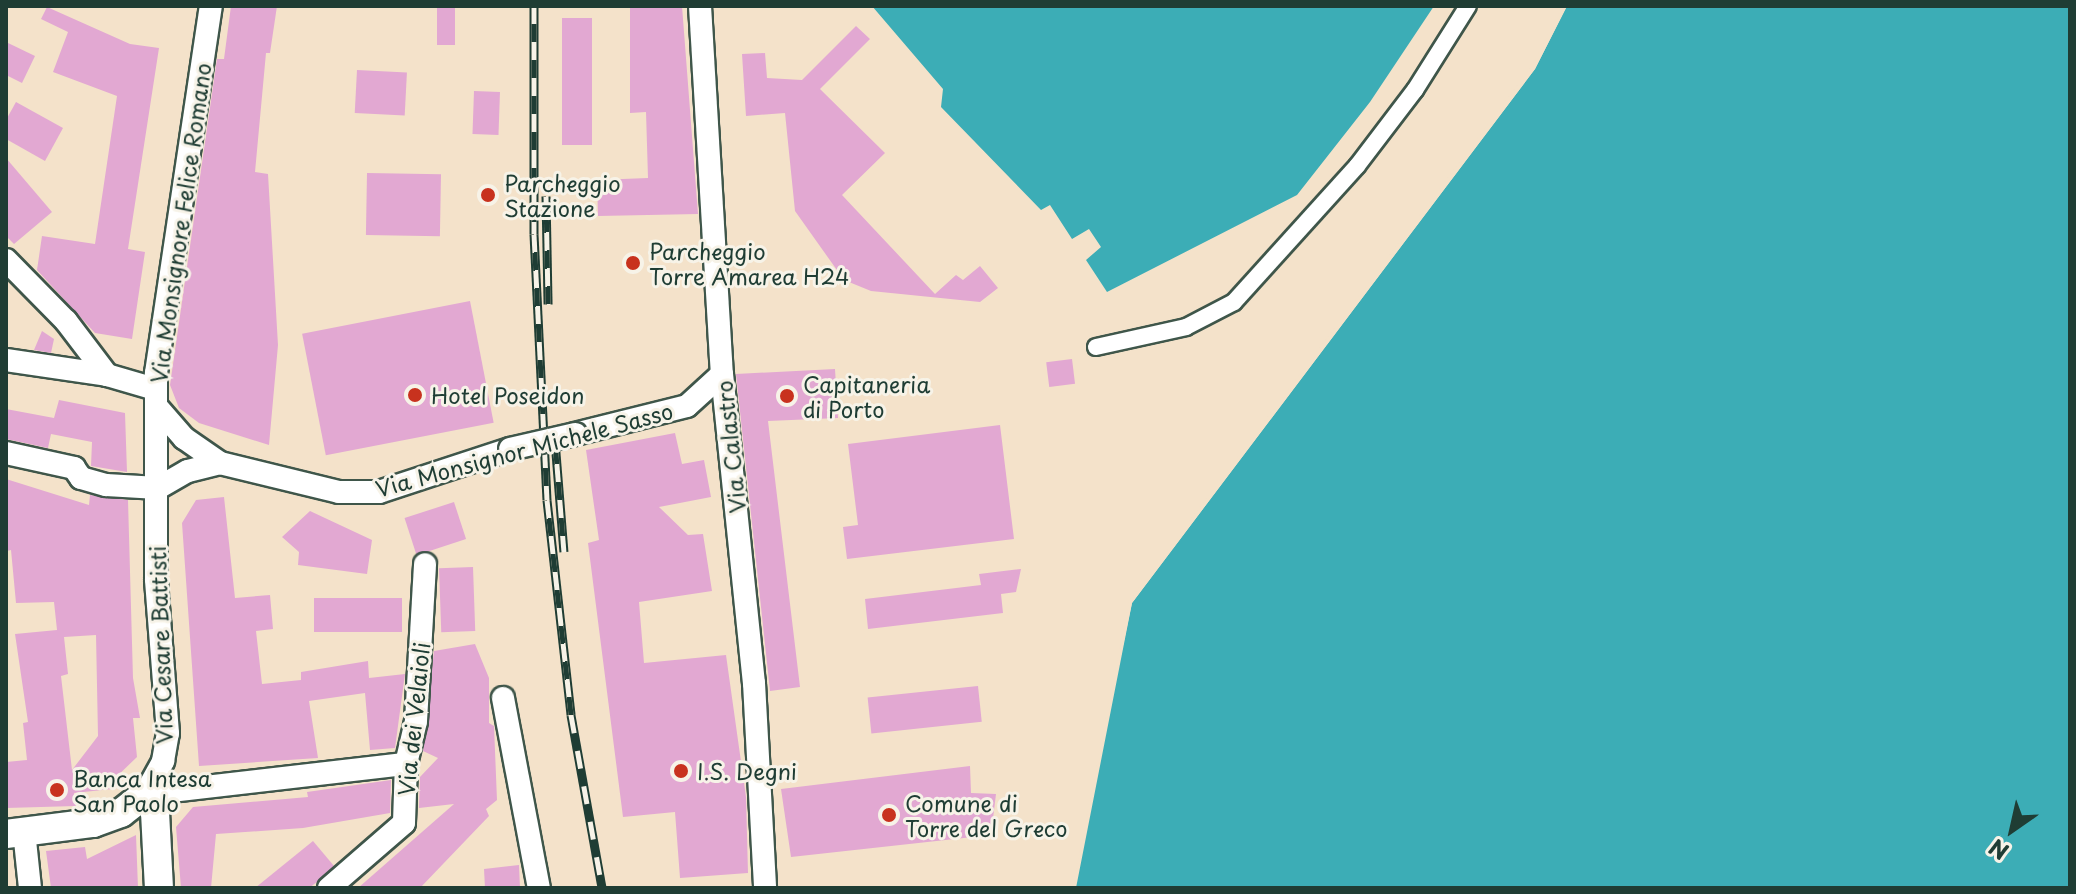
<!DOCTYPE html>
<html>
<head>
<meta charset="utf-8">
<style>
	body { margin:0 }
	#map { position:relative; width:2076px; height:894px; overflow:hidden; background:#f4e2ca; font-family:"Playpen Sans",sans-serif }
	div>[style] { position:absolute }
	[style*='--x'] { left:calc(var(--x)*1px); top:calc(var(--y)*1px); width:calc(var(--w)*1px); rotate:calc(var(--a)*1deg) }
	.water>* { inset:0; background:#3cadb6 }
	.pier>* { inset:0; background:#f4e2ca }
	.building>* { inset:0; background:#e2a8d2; transform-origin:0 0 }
	.roads { filter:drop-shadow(2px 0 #3f564a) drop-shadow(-2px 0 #3f564a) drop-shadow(0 2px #3f564a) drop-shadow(0 -2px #3f564a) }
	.pedestrian>* { height:16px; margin:-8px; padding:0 8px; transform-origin:8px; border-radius:8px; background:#fff }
	.minor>* { height:22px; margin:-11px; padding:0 11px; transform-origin:11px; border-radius:11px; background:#fff }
	.tertiary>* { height:28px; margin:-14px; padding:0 14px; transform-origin:14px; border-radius:14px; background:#fff }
	.rail>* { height:9px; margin-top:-4.5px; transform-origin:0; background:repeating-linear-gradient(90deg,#f7f3e8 0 18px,#1f3d34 0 36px); box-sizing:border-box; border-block:2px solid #1f3d34 }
	.bridges { filter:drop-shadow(2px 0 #3f564a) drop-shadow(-2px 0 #3f564a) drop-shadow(0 2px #3f564a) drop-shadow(0 -2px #3f564a) }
	.minor-bridge>* { height:22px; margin:-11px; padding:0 11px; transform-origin:11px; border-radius:11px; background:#fff }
	.dots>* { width:22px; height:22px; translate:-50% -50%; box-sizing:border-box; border:4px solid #f7f3e8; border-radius:50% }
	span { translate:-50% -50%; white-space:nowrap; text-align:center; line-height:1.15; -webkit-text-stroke:6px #f7f3e8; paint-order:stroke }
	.poi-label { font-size:22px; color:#1f3d34 }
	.left { translate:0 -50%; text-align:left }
	.street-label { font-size:22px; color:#1f3d34 }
	.frame { position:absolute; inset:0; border:8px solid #1f3d34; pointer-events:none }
	.north { position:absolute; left:1972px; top:790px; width:80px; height:80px; -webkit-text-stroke:6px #f7f3e8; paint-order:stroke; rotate:214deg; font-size:22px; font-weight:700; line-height:32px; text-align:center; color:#1f3d34 }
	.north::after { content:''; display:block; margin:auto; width:28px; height:36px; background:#1f3d34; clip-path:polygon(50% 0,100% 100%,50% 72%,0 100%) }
</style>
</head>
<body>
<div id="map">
	<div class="water">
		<div style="clip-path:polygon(872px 6px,1434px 6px,1370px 102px,1297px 195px,1107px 292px,1086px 260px,1101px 247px,1089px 229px,1072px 239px,1050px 205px,1041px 210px,941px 107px,943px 89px)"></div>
		<div style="clip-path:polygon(1567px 6px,2070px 6px,2070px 888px,1076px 888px,1132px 603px,1535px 69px)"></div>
	</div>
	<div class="pier">
		<div style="clip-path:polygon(1563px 6px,1567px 6px,1535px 69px,1132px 603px,1072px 888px,1129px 601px,1531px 67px)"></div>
	</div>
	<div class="building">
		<div style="clip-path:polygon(231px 6px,277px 6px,270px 53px,266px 53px,255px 172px,268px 174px,278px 345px,269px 445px,199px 423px,179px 408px,170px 385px,217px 59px,224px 59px)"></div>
		<div style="left:437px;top:6px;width:18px;height:39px"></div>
		<div style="clip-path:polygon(630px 6px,682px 6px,698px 214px,598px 216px,597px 180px,648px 178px,646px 112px,630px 113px)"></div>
		<div style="clip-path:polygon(47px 7px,130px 44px,159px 48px,128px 249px,145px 252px,132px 339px,95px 333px,37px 270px,42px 236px,95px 244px,117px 96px,53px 72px,68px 32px,41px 19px)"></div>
		<div style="left:562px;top:18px;width:30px;height:127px"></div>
		<div style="clip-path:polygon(856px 26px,870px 39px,820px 89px,885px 153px,842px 195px,935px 294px,956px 275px,963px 280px,980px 266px,998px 288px,980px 302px,871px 291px,844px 280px,795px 211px,785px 113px,746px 116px,742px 54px,765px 53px,767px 78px,802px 80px)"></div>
		<div style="clip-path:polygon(6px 42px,35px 56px,22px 83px,6px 75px)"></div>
		<div style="left:357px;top:70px;width:50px;height:43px;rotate:3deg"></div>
		<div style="left:474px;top:91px;width:26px;height:43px;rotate:2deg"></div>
		<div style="clip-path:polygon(16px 102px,63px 128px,45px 161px,6px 139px,6px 120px)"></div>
		<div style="clip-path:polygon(6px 158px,52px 212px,14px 244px,6px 236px)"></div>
		<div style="left:367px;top:173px;width:74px;height:62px;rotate:1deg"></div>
		<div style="left:470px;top:301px;width:124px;height:171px;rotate:79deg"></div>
		<div style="clip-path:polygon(42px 331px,54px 339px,51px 353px,34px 350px)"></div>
		<div style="left:1072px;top:359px;width:25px;height:26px;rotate:83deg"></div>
		<div style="clip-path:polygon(835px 369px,838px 418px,768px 421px,800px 687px,770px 691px,736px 374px)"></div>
		<div style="clip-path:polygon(59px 400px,125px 413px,127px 472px,91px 466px,92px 442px,51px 434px,48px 448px,6px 439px,6px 409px,54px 418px)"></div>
		<div style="clip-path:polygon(1000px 425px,1014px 539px,847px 559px,843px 527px,858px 525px,848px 444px)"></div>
		<div style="clip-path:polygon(675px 433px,682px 464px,704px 460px,711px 497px,659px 507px,688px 535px,703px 534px,712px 591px,639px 602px,644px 663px,726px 655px,746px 797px,748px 873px,680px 878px,675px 812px,623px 817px,588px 543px,599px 540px,586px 450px)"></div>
		<div style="clip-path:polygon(evenodd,6px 479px,89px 505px,90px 495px,128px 500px,133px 678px,140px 718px,133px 718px,137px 757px,111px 782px,112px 789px,74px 793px,76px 806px,6px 808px,6px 762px,27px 760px,23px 723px,28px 722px,15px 634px,57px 630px,54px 602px,16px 603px,11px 550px,7px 551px,6px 479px,96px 635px,98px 736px,72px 770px,61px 676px,68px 674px,64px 637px,96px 635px)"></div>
		<div style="clip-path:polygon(224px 497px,235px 598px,270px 595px,273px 629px,256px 631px,262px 684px,301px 680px,301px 672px,368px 661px,369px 678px,405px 674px,395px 748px,370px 750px,365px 693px,309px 701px,318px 758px,199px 766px,182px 523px,196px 500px)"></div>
		<div style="left:454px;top:502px;width:39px;height:52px;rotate:72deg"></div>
		<div style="clip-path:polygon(310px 511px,372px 540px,367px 574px,298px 565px,299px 552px,282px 537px)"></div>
		<div style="left:473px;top:567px;width:64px;height:34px;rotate:88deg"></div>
		<div style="clip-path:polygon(1021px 569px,1016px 592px,1001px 594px,1003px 613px,868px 629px,865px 599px,981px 585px,979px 574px)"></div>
		<div style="left:314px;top:598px;width:88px;height:34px"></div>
		<div style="clip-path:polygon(475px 644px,489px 678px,489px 723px,494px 726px,497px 800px,486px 809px,489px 816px,420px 888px,358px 888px,454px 804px,419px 808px,420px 777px,438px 758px,423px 751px,434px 651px)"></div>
		<div style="left:978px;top:686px;width:36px;height:111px;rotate:84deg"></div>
		<div style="clip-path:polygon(970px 766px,971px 793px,996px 794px,991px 835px,791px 857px,781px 789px)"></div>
		<div style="clip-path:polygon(391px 780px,390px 813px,303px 828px,216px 834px,211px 888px,181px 888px,176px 827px,193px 807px,308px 797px,307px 792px)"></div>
		<div style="clip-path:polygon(136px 835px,138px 888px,51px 888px,46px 851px,85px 847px,87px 859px)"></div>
		<div style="clip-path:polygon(313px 841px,334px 866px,317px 882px,309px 888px,255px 888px)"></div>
		<div style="clip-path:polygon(519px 865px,520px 888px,485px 888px,484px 869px)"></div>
	</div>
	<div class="roads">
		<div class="pedestrian">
			<div style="--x:1096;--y:347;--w:92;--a:-12.5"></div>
			<div style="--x:1186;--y:327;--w:54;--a:-27.5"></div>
			<div style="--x:1234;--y:302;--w:183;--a:-47.9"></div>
			<div style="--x:1357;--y:166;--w:96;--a:-52.7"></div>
			<div style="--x:1415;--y:90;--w:99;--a:-57.8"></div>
		</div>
		<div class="minor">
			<div style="--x:700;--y:6;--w:369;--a:86.6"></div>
			<div style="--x:722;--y:374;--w:311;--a:84.1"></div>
			<div style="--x:754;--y:683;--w:205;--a:86.9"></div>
			<div style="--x:6;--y:260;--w:86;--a:45.5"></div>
			<div style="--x:66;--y:321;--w:68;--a:52.8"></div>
			<div style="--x:6;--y:360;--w:102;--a:8.4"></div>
			<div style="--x:107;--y:375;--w:50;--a:16.3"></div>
			<div style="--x:157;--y:407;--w:41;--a:48.9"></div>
			<div style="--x:184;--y:438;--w:44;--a:34.8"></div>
			<div style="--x:220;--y:463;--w:122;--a:13.7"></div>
			<div style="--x:339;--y:492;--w:40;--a:0"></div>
			<div style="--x:379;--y:492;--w:138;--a:-18.2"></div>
			<div style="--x:575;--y:434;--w:115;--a:-14"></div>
			<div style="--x:687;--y:406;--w:47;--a:-42.4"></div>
			<div style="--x:6;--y:453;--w:70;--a:12.4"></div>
			<div style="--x:74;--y:468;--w:12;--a:55"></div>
			<div style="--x:81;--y:478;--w:26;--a:16"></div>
			<div style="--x:106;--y:485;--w:52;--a:3.3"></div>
			<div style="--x:158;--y:488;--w:34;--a:-30"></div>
			<div style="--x:188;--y:471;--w:33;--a:-14"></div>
			<div style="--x:503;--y:698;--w:193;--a:79.3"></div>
			<div style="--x:145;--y:794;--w:38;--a:-61"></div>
			<div style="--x:163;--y:761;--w:28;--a:-80"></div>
			<div style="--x:168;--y:733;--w:154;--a:-94.5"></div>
			<div style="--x:156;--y:579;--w:206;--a:-90"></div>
			<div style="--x:156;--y:373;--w:371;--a:-81.5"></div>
			<div style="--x:145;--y:794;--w:263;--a:-6.6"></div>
			<div style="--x:24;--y:831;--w:57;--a:84"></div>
			<div style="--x:329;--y:888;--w:99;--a:-40.9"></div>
			<div style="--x:404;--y:823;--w:59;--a:-88.1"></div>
			<div style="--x:406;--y:764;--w:44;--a:-76.9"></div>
			<div style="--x:416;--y:721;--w:157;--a:-86.7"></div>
		</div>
		<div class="tertiary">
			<div style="--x:6;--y:834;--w:88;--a:-7.2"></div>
			<div style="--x:93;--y:823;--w:30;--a:-20"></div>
			<div style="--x:121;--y:813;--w:31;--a:-38"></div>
			<div style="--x:145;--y:794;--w:21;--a:61"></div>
			<div style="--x:155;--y:812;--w:76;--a:87"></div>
		</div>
	</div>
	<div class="rail">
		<div style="--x:534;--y:6;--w:228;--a:90"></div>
		<div style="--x:534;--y:234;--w:266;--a:87.2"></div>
		<div style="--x:547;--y:500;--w:216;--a:83.6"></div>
		<div style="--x:571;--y:715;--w:176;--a:79.8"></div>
		<div style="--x:546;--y:196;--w:108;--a:88.9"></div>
		<div style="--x:554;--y:428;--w:124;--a:85.4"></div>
	</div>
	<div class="bridges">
		<div class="minor-bridge">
			<div style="--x:510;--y:449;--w:67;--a:-13"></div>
		</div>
	</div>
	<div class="dots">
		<div style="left:488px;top:195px;background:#c8321e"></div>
		<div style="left:633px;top:263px;background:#c8321e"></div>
		<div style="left:415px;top:395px;background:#c8321e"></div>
		<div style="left:787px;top:396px;background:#c8321e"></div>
		<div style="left:681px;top:771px;background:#c8321e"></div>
		<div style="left:57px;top:790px;background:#c8321e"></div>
		<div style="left:889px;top:815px;background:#c8321e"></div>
	</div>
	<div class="poi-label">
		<span class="left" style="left:504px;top:195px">Parcheggio<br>Stazione</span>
		<span class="left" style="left:649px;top:263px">Parcheggio<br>Torre Amarea H24</span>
		<span class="left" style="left:803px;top:396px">Capitaneria<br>di Porto</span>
		<span class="left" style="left:431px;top:395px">Hotel Poseidon</span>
		<span class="left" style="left:697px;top:771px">I.S. Degni</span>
		<span class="left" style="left:73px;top:790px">Banca Intesa<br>San Paolo</span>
		<span class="left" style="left:905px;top:815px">Comune di<br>Torre del Greco</span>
	</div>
	<div class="street-label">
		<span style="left:180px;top:223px;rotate:-82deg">Via Monsignore Felice Romano</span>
		<span style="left:730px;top:447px;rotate:-96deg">Via Calastro</span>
		<span style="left:524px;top:449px;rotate:-15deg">Via Monsignor Michele Sasso</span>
		<span style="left:160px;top:645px;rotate:-92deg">Via Cesare Battisti</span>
		<span style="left:413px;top:719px;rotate:-84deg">Via dei Velaioli</span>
	</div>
	<div class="frame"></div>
	<div class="north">N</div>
</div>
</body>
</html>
